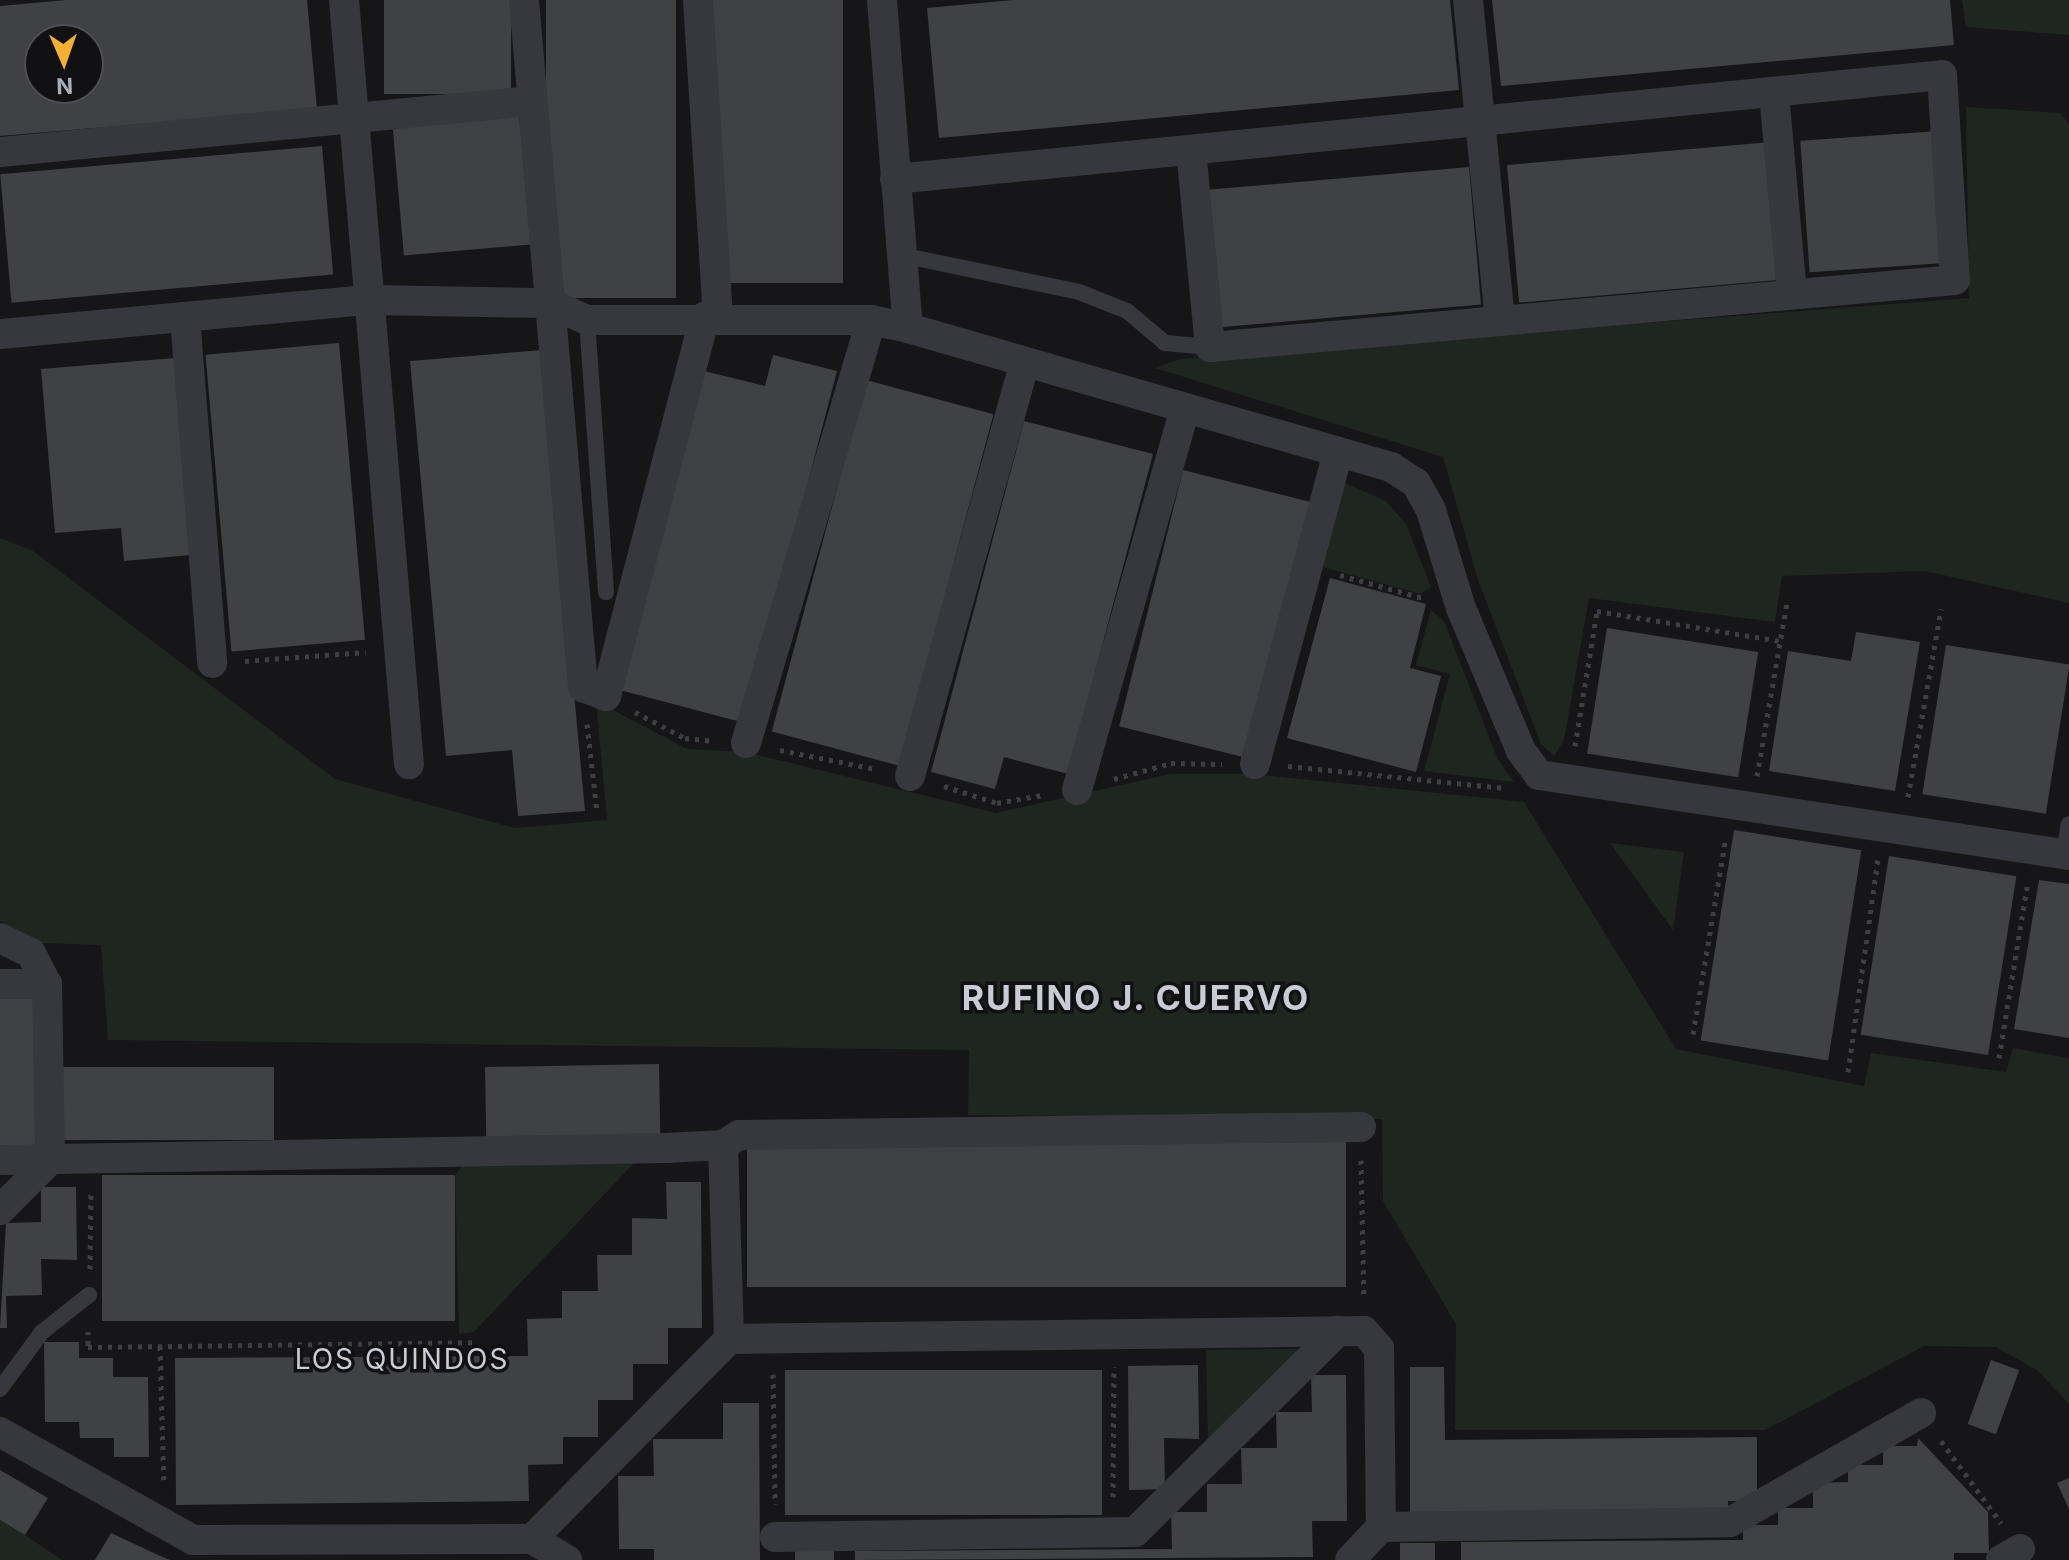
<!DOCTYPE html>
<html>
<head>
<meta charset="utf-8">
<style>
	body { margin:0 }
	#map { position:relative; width:2069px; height:1560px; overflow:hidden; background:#161618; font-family:Inter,sans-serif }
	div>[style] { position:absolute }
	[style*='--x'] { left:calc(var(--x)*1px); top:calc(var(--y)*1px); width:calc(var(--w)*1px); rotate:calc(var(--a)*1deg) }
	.green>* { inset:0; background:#1e261f }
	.building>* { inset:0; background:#404145; transform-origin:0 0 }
	.path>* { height:5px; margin-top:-2.5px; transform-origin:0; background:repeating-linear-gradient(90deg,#3d3f44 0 4px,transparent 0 10px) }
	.lane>* { height:16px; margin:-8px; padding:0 8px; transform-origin:8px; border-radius:8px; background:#37383d }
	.street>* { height:30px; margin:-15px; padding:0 15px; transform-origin:15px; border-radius:15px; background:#37383d }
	span { translate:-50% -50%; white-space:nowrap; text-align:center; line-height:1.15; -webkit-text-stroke:7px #111113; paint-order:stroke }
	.neighbourhood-label { font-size:28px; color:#c9ccd4; letter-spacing:2px }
	.district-label { font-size:34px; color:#c9ccd4; font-weight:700; letter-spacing:2px }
	.north { position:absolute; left:24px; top:24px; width:80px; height:80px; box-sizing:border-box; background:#111113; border:2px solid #4d4f55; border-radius:50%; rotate:178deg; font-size:22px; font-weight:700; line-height:32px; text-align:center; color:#a8adb8 }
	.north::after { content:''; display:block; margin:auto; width:28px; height:36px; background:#f2b134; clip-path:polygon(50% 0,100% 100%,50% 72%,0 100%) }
</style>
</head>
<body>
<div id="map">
	<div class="green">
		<div style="clip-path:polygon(1962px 0,2069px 0,2069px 35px,1966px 27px)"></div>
		<div style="clip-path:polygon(1966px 107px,2060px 113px,2069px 123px,2069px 603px,1925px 571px,1782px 576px,1775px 622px,1589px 598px,1564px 740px,1554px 756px,1541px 744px,1478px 580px,1443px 457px,1155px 368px,1179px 359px,1969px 298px)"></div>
		<div style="clip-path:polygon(1340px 481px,1386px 501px,1406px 524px,1431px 587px,1421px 594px,1319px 566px)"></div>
		<div style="clip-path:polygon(0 538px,33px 551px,335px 779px,515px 828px,607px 820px,596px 701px,687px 749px,746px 752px,996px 813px,1171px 774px,1253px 774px,1524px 802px,1676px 1049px,1864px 1086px,1871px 1053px,2006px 1072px,2013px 1048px,2069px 1058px,2069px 1404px,2037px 1370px,1996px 1347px,1924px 1346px,1765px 1430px,1455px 1430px,1456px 1324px,1383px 1201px,1382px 1119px,968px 1115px,969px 1050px,108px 1040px,101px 945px,41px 943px,0 921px)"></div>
		<div style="clip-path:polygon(1431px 610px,1444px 621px,1498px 760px,1514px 782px,1424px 771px,1450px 674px,1416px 665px)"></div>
		<div style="clip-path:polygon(1610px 843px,1684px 852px,1673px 930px)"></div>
		<div style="clip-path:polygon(635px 1162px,474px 1332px,459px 1334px,455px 1175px,462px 1166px)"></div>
		<div style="clip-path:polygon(1298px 1349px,1301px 1356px,1208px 1442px,1206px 1350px)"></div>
		<div style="clip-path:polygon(0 1520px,25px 1535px,62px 1560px,0 1560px)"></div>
	</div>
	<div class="building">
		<div style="clip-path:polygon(evenodd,66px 0,307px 0,317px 109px,0 136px,0 6px,66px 0,40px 40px,88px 40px,88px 88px,40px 88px,40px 40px)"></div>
		<div style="left:384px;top:0;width:127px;height:94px"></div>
		<div style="left:546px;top:0;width:130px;height:298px"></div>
		<div style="left:713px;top:0;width:130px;height:283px"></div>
		<div style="clip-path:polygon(1013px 0,1450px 0,1459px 90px,939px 138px,927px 8px)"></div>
		<div style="clip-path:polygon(1492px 0,1950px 0,1954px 45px,1501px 86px)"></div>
		<div style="left:519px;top:114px;width:131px;height:127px;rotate:85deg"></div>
		<div style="left:1939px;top:131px;width:132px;height:139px;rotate:86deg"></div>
		<div style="left:1771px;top:142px;width:138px;height:265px;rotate:85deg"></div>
		<div style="left:322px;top:146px;width:129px;height:323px;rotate:85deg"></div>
		<div style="left:1469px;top:167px;width:138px;height:265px;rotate:85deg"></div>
		<div style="left:339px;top:343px;width:298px;height:134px;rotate:85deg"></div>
		<div style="clip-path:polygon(542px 350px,585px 811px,518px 816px,512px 750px,446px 756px,410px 361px)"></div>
		<div style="clip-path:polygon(773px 355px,837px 371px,745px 723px,616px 689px,700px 370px,765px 386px)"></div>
		<div style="clip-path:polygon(174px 358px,191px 555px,124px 561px,121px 528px,55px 533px,41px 369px)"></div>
		<div style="left:866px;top:380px;width:132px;height:364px;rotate:15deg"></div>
		<div style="clip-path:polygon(1024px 421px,1153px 454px,1068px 774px,1004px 757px,995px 789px,931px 772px)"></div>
		<div style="left:1183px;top:470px;width:133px;height:264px;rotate:14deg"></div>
		<div style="clip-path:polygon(1330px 578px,1426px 604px,1410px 668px,1441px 676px,1416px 772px,1287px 738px)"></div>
		<div style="left:1607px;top:628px;width:153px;height:127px;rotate:9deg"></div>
		<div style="clip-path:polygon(1856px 632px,1920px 642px,1895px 791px,1769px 771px,1788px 651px,1851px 661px)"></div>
		<div style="left:1946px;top:645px;width:125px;height:151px;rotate:9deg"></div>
		<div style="left:1734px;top:830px;width:129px;height:213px;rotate:9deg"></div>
		<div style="left:1889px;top:856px;width:129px;height:181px;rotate:9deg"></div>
		<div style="clip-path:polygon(2039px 880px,2069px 884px,2069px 1038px,2014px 1029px)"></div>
		<div style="left:38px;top:999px;width:146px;height:38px;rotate:90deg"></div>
		<div style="left:659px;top:1064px;width:73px;height:174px;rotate:89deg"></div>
		<div style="left:274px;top:1067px;width:73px;height:212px;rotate:90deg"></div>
		<div style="left:1346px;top:1141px;width:146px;height:599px;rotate:90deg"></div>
		<div style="left:455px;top:1175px;width:146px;height:353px;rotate:90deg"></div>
		<div style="clip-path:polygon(666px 1182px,701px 1182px,702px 1328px,668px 1328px,668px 1364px,633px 1364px,633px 1400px,598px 1400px,598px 1437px,563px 1437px,563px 1464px,528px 1465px,529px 1501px,176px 1505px,175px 1358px,528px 1356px,527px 1319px,562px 1318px,562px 1291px,598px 1291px,597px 1255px,632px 1255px,632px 1218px,667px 1219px)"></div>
		<div style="clip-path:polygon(41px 1187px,76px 1187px,77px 1260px,41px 1259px,42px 1295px,6px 1296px,7px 1328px,0 1328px,6px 1223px,41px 1222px)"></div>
		<div style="clip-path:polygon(44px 1342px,79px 1342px,79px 1358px,113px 1358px,113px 1377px,148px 1377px,149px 1457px,114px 1457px,114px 1438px,80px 1438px,79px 1422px,45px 1422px)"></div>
		<div style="left:1991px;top:1360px;width:30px;height:68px;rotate:20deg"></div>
		<div style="clip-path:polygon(1198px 1365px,1199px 1439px,1164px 1438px,1165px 1489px,1129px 1490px,1128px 1366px)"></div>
		<div style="clip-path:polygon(1410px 1367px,1444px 1367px,1445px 1440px,1757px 1437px,1757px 1501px,1728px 1501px,1728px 1511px,1410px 1513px)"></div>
		<div style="left:1102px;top:1370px;width:145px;height:317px;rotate:90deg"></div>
		<div style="clip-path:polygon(1311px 1375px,1346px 1375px,1347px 1521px,1312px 1521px,1313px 1557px,855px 1560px,855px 1551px,1172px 1549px,1171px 1512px,1207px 1512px,1207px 1484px,1242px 1484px,1241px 1448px,1277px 1448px,1276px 1412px,1312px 1412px)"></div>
		<div style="clip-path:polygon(723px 1403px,759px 1403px,760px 1560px,654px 1560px,654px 1549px,619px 1549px,618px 1476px,654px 1476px,653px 1439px,723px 1439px)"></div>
		<div style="clip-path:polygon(1918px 1438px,1988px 1512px,1989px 1553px,1954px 1553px,1954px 1560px,1461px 1560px,1461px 1542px,1743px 1540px,1743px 1525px,1778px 1525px,1778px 1508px,1813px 1508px,1813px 1483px,1848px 1482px,1848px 1465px,1883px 1465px,1883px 1446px,1917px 1446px)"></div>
		<div style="clip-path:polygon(0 1470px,48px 1498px,25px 1535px,0 1520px)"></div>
		<div style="clip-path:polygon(2069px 1478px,2069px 1509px,2057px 1483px)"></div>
		<div style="clip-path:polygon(111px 1533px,158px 1555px,170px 1560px,95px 1560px)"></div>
		<div style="left:1435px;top:1543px;width:17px;height:35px;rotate:90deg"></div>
		<div style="left:795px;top:1547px;width:39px;height:13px"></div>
	</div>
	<div class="path">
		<div style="--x:1340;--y:575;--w:86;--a:15.5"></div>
		<div style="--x:245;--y:661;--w:121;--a:-4.3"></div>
		<div style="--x:635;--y:712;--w:56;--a:27.5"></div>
		<div style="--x:685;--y:738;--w:29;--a:6"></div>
		<div style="--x:587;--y:724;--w:89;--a:83.5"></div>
		<div style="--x:1575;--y:746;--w:137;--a:-80.7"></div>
		<div style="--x:1597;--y:611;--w:186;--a:9.3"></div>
		<div style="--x:780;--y:750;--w:98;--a:11.2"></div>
		<div style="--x:1288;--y:766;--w:218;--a:5.8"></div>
		<div style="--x:1757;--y:776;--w:176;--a:-80.2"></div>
		<div style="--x:1114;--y:779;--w:59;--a:-15.7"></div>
		<div style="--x:1171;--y:763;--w:51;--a:1.1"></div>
		<div style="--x:944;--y:786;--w:56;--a:17.8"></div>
		<div style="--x:997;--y:803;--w:46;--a:-10.1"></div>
		<div style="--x:1908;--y:797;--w:191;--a:-80"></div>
		<div style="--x:1693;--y:1034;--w:200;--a:-80.5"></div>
		<div style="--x:1999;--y:1058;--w:179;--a:-80.7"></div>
		<div style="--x:1848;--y:1072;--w:215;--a:-82"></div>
		<div style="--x:1361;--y:1160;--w:138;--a:88.8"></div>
		<div style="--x:90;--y:1269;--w:78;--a:-89.3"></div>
		<div style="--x:88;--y:1331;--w:16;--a:90"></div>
		<div style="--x:88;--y:1347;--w:386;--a:-0.7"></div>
		<div style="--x:160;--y:1346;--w:139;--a:88.4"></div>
		<div style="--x:773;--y:1374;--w:130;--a:89.1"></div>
		<div style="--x:1941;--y:1441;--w:102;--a:53.8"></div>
		<div style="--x:1113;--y:1497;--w:130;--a:-89.6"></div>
	</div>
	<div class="lane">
		<div style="--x:901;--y:255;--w:182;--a:11.7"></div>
		<div style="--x:1079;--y:292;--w:52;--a:21.6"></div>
		<div style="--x:1127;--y:311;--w:50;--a:40.1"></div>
		<div style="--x:1165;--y:343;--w:45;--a:5.1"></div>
		<div style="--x:587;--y:320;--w:273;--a:86"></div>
		<div style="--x:2064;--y:854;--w:30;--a:-81"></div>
		<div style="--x:0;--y:1389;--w:71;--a:-53.6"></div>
		<div style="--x:42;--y:1332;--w:60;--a:-38.2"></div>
	</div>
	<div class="street">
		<div style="--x:344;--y:0;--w:767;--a:85.14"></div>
		<div style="--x:524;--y:0;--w:690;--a:85.09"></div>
		<div style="--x:583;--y:687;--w:25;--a:21"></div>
		<div style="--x:606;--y:696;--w:392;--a:-75.4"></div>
		<div style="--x:698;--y:0;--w:318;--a:86.4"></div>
		<div style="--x:882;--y:0;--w:329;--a:85.5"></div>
		<div style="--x:1468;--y:0;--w:321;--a:84.3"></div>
		<div style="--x:1774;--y:93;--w:202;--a:84.9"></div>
		<div style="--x:0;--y:152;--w:534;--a:-5.48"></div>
		<div style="--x:895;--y:179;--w:1052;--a:-5.67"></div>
		<div style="--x:1942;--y:75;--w:205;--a:86.4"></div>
		<div style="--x:1955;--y:280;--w:748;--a:174.86"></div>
		<div style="--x:1210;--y:347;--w:197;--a:-95.5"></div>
		<div style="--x:185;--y:317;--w:347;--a:85.5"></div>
		<div style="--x:0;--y:334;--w:372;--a:-5.3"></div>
		<div style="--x:370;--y:300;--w:179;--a:1"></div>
		<div style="--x:549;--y:303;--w:42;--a:24.1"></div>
		<div style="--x:587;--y:320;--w:284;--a:0"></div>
		<div style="--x:871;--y:320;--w:38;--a:12"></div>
		<div style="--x:908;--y:328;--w:503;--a:16.06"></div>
		<div style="--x:1391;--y:467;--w:30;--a:33"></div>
		<div style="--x:1416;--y:483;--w:31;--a:61"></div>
		<div style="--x:1431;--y:510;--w:102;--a:73"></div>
		<div style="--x:1461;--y:608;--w:155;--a:67.2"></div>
		<div style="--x:1521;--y:751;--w:30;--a:53"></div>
		<div style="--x:1539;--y:775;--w:536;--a:8.58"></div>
		<div style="--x:746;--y:743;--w:441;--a:-73.5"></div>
		<div style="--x:1255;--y:764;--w:322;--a:-75.1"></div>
		<div style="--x:910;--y:776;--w:427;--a:-74.5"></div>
		<div style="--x:1077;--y:790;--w:394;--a:-74.2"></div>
		<div style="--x:0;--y:938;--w:34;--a:26"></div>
		<div style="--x:31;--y:953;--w:35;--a:63"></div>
		<div style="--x:47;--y:984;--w:176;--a:89"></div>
		<div style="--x:50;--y:1160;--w:71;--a:135"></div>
		<div style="--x:0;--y:984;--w:47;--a:0"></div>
		<div style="--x:723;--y:1145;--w:194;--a:88.2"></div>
		<div style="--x:0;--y:1160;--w:667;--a:-1.03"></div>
		<div style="--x:667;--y:1148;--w:56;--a:-3.1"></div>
		<div style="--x:723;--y:1145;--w:19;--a:-32"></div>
		<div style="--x:739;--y:1135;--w:622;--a:-0.74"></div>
		<div style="--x:0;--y:1432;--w:221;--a:29.2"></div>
		<div style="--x:193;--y:1540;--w:339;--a:-0.2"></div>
		<div style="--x:532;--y:1539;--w:41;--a:31"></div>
		<div style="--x:1381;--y:1527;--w:349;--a:-0.8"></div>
		<div style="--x:1730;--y:1522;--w:220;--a:-29.7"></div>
		<div style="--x:775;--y:1537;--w:360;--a:-0.8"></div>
		<div style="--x:1135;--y:1532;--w:286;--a:-44.7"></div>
		<div style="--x:532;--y:1539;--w:281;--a:-45.4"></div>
		<div style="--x:729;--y:1339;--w:635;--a:-0.72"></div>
		<div style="--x:1364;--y:1331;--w:23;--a:49"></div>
		<div style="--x:1379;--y:1348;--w:179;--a:89.4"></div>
		<div style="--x:1381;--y:1527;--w:45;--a:133.2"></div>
		<div style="--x:2001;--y:1560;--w:22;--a:-30"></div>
	</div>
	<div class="neighbourhood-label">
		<span style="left:402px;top:1359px">LOS QUINDOS</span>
	</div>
	<div class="district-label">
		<span style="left:1136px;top:998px">RUFINO J. CUERVO</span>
	</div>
	<div class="north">N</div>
</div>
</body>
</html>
